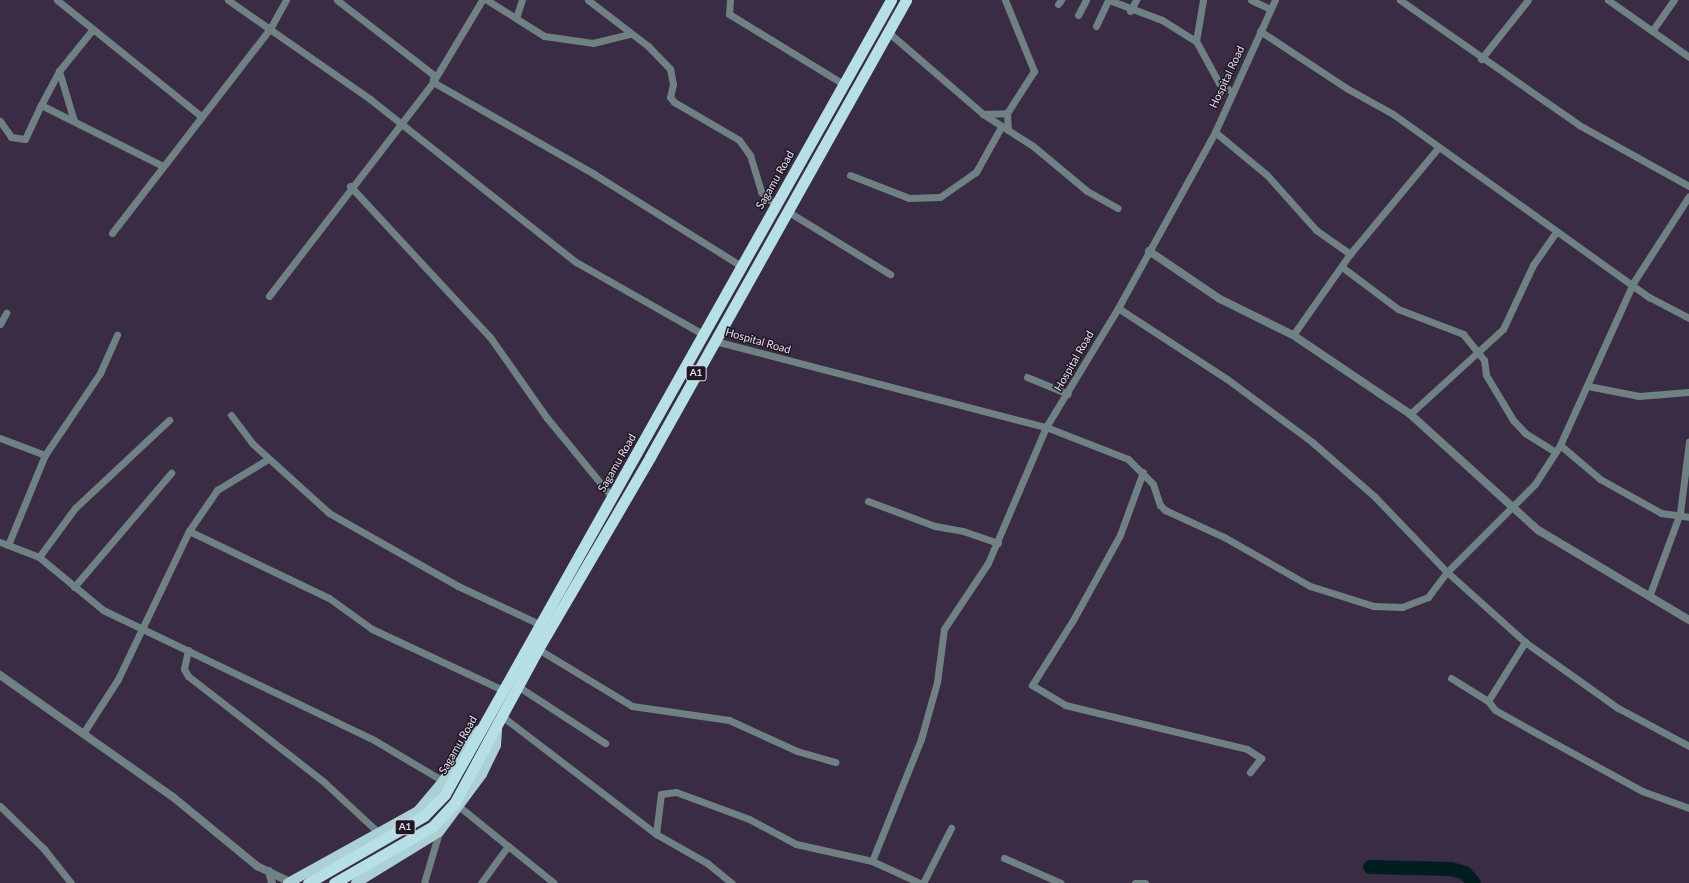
<!DOCTYPE html>
<html>
<head>
<meta charset="utf-8">
<style>
	body { margin:0 }
	#map { position:relative; width:1689px; height:883px; overflow:hidden; background:#3a2c45; font-family:Lato,sans-serif }
	div>[style] { position:absolute }
	[style*='--x'] { left:calc(var(--x)*1px); top:calc(var(--y)*1px); width:calc(var(--w)*1px); rotate:calc(var(--a)*1deg) }
	.river>* { height:14px; margin:-7px; padding:0 7px; transform-origin:7px; border-radius:7px; background:#001d1f }
	.minor>* { height:7px; margin:-3.5px; padding:0 3.5px; transform-origin:3.5px; border-radius:3.5px; background:#708184 }
	.tertiary>* { height:8px; margin:-4px; padding:0 4px; transform-origin:4px; border-radius:4px; background:#708184 }
	.primary>* { height:10px; margin:-5px; padding:0 5px; transform-origin:5px; border-radius:5px; background:#abd0d5 }
	.trunk>* { height:11px; margin:-5.5px; padding:0 5.5px; transform-origin:5.5px; border-radius:5.5px; background:#b6e0e5 }
	span { translate:-50% -50%; white-space:nowrap; text-align:center; line-height:1.15; -webkit-text-stroke:3px #1e1823; paint-order:stroke }
	.shield-label span { padding:1px 3px; background:#1e1823; border:1px solid; border-radius:3px; -webkit-text-stroke-width:0 }
	.shield-label { font-size:10px; color:#e4dcec; font-weight:700 }
	.street-label { font-size:11px; color:#e4dcec }
</style>
</head>
<body>
<div id="map">
	<div class="river">
		<div style="--x:1370;--y:867;--w:81;--a:1.4"></div>
		<div style="--x:1451;--y:869;--w:15;--a:16"></div>
		<div style="--x:1465;--y:873;--w:13;--a:48"></div>
	</div>
	<div class="minor">
		<div style="--x:57;--y:0;--w:186;--a:38.9"></div>
		<div style="--x:228;--y:0;--w:173;--a:34.9"></div>
		<div style="--x:370;--y:99;--w:263;--a:38.4"></div>
		<div style="--x:576;--y:262;--w:146;--a:29.6"></div>
		<div style="--x:337;--y:0;--w:124;--a:37.8"></div>
		<div style="--x:435;--y:76;--w:4;--a:124"></div>
		<div style="--x:487;--y:0;--w:67;--a:32.3"></div>
		<div style="--x:544;--y:36;--w:49;--a:8.1"></div>
		<div style="--x:593;--y:43;--w:38;--a:-14"></div>
		<div style="--x:588;--y:0;--w:76;--a:37.5"></div>
		<div style="--x:648;--y:46;--w:32;--a:46"></div>
		<div style="--x:670;--y:69;--w:15;--a:79"></div>
		<div style="--x:673;--y:84;--w:13;--a:103"></div>
		<div style="--x:670;--y:97;--w:6;--a:51"></div>
		<div style="--x:674;--y:102;--w:75;--a:30.3"></div>
		<div style="--x:739;--y:140;--w:19;--a:54"></div>
		<div style="--x:750;--y:155;--w:39;--a:73"></div>
		<div style="--x:761;--y:192;--w:20;--a:41"></div>
		<div style="--x:730;--y:0;--w:14;--a:94"></div>
		<div style="--x:729;--y:14;--w:136;--a:31.5"></div>
		<div style="--x:1005;--y:0;--w:77;--a:67.8"></div>
		<div style="--x:1034;--y:71;--w:50;--a:122.7"></div>
		<div style="--x:1007;--y:113;--w:17;--a:87"></div>
		<div style="--x:1109;--y:0;--w:57;--a:20.7"></div>
		<div style="--x:1162;--y:20;--w:40;--a:32"></div>
		<div style="--x:1196;--y:41;--w:48;--a:61.3"></div>
		<div style="--x:1219;--y:83;--w:14;--a:34"></div>
		<div style="--x:1251;--y:0;--w:21;--a:25"></div>
		<div style="--x:1400;--y:0;--w:218;--a:34.9"></div>
		<div style="--x:1579;--y:125;--w:126;--a:29"></div>
		<div style="--x:1608;--y:0;--w:99;--a:35.1"></div>
		<div style="--x:1058;--y:4;--w:5;--a:-53"></div>
		<div style="--x:1130;--y:11;--w:13;--a:-61"></div>
		<div style="--x:1078;--y:15;--w:17;--a:-62"></div>
		<div style="--x:516;--y:18;--w:19;--a:-72"></div>
		<div style="--x:1096;--y:26;--w:29;--a:-65"></div>
		<div style="--x:1260;--y:31;--w:105;--a:33.4"></div>
		<div style="--x:1348;--y:89;--w:51;--a:29.1"></div>
		<div style="--x:1393;--y:114;--w:315;--a:35.6"></div>
		<div style="--x:1649;--y:297;--w:45;--a:27.7"></div>
		<div style="--x:1652;--y:31;--w:38;--a:-55"></div>
		<div style="--x:888;--y:32;--w:125;--a:40.8"></div>
		<div style="--x:983;--y:114;--w:59;--a:32.6"></div>
		<div style="--x:1033;--y:146;--w:70;--a:39.8"></div>
		<div style="--x:1087;--y:191;--w:35;--a:29"></div>
		<div style="--x:1196;--y:41;--w:42;--a:-80.3"></div>
		<div style="--x:1481;--y:59;--w:75;--a:-51.5"></div>
		<div style="--x:59;--y:71;--w:52;--a:73.3"></div>
		<div style="--x:433;--y:82;--w:185;--a:29.7"></div>
		<div style="--x:594;--y:174;--w:173;--a:32"></div>
		<div style="--x:41;--y:105;--w:38;--a:-62"></div>
		<div style="--x:59;--y:71;--w:54;--a:-51"></div>
		<div style="--x:983;--y:114;--w:24;--a:-2"></div>
		<div style="--x:0;--y:121;--w:19;--a:55"></div>
		<div style="--x:11;--y:137;--w:14;--a:8"></div>
		<div style="--x:25;--y:139;--w:38;--a:-65"></div>
		<div style="--x:41;--y:105;--w:136;--a:26.6"></div>
		<div style="--x:1215;--y:132;--w:67;--a:39.6"></div>
		<div style="--x:1267;--y:175;--w:74;--a:48.3"></div>
		<div style="--x:1316;--y:230;--w:42;--a:35.2"></div>
		<div style="--x:850;--y:175;--w:63;--a:21.3"></div>
		<div style="--x:909;--y:198;--w:31;--a:-2"></div>
		<div style="--x:940;--y:197;--w:44;--a:-34.8"></div>
		<div style="--x:976;--y:172;--w:51;--a:-60.9"></div>
		<div style="--x:350;--y:186;--w:206;--a:47.2"></div>
		<div style="--x:490;--y:337;--w:99;--a:54.9"></div>
		<div style="--x:547;--y:418;--w:102;--a:50.6"></div>
		<div style="--x:787;--y:211;--w:121;--a:31.5"></div>
		<div style="--x:112;--y:233;--w:260;--a:-52.3"></div>
		<div style="--x:271;--y:27;--w:31;--a:-61"></div>
		<div style="--x:1342;--y:267;--w:70;--a:36.9"></div>
		<div style="--x:1398;--y:309;--w:70;--a:21"></div>
		<div style="--x:1463;--y:334;--w:33;--a:51"></div>
		<div style="--x:1484;--y:360;--w:15;--a:82"></div>
		<div style="--x:1486;--y:375;--w:52;--a:59"></div>
		<div style="--x:1513;--y:420;--w:18;--a:47"></div>
		<div style="--x:1525;--y:433;--w:36;--a:32"></div>
		<div style="--x:269;--y:296;--w:270;--a:-52.5"></div>
		<div style="--x:433;--y:82;--w:96;--a:-59.1"></div>
		<div style="--x:1118;--y:308;--w:130;--a:33.1"></div>
		<div style="--x:1227;--y:379;--w:106;--a:36.5"></div>
		<div style="--x:1312;--y:442;--w:84;--a:41.1"></div>
		<div style="--x:1375;--y:497;--w:104;--a:46.2"></div>
		<div style="--x:1447;--y:572;--w:105;--a:41.9"></div>
		<div style="--x:1525;--y:642;--w:114;--a:35.4"></div>
		<div style="--x:1618;--y:708;--w:81;--a:28.2"></div>
		<div style="--x:0;--y:324;--w:13;--a:-61"></div>
		<div style="--x:1293;--y:335;--w:99;--a:-54.9"></div>
		<div style="--x:1350;--y:254;--w:138;--a:-50.3"></div>
		<div style="--x:715;--y:341;--w:342;--a:14.6"></div>
		<div style="--x:1046;--y:427;--w:139;--a:-58.8"></div>
		<div style="--x:1118;--y:308;--w:201;--a:-61.1"></div>
		<div style="--x:1215;--y:132;--w:145;--a:-65.6"></div>
		<div style="--x:1027;--y:377;--w:44;--a:22.5"></div>
		<div style="--x:1588;--y:386;--w:52;--a:11.1"></div>
		<div style="--x:1639;--y:396;--w:50;--a:-4.6"></div>
		<div style="--x:1410;--y:414;--w:126;--a:-42.4"></div>
		<div style="--x:1503;--y:329;--w:71;--a:-64.9"></div>
		<div style="--x:1533;--y:265;--w:40;--a:-55.1"></div>
		<div style="--x:231;--y:415;--w:36;--a:53"></div>
		<div style="--x:253;--y:444;--w:103;--a:42.2"></div>
		<div style="--x:329;--y:513;--w:148;--a:29.5"></div>
		<div style="--x:458;--y:586;--w:89;--a:25.1"></div>
		<div style="--x:0;--y:438;--w:48;--a:20.7"></div>
		<div style="--x:1560;--y:445;--w:52;--a:40.4"></div>
		<div style="--x:1600;--y:479;--w:70;--a:29.1"></div>
		<div style="--x:1661;--y:513;--w:28;--a:8"></div>
		<div style="--x:1143;--y:472;--w:67;--a:110.1"></div>
		<div style="--x:1120;--y:535;--w:97;--a:118.9"></div>
		<div style="--x:1073;--y:620;--w:77;--a:122.2"></div>
		<div style="--x:1032;--y:685;--w:39;--a:31"></div>
		<div style="--x:1065;--y:705;--w:187;--a:13.6"></div>
		<div style="--x:1247;--y:749;--w:17;--a:33"></div>
		<div style="--x:1261;--y:758;--w:18;--a:128"></div>
		<div style="--x:868;--y:501;--w:72;--a:20.5"></div>
		<div style="--x:935;--y:526;--w:28;--a:10"></div>
		<div style="--x:963;--y:531;--w:37;--a:19"></div>
		<div style="--x:189;--y:531;--w:155;--a:25.6"></div>
		<div style="--x:329;--y:598;--w:53;--a:35.8"></div>
		<div style="--x:372;--y:629;--w:145;--a:25"></div>
		<div style="--x:0;--y:542;--w:42;--a:21"></div>
		<div style="--x:39;--y:557;--w:83;--a:39.6"></div>
		<div style="--x:103;--y:610;--w:301;--a:25.6"></div>
		<div style="--x:374;--y:740;--w:80;--a:30.7"></div>
		<div style="--x:8;--y:545;--w:97;--a:-67.7"></div>
		<div style="--x:45;--y:455;--w:99;--a:-56.1"></div>
		<div style="--x:100;--y:373;--w:42;--a:-65.9"></div>
		<div style="--x:39;--y:557;--w:61;--a:-53.7"></div>
		<div style="--x:75;--y:508;--w:129;--a:-43.1"></div>
		<div style="--x:74;--y:587;--w:150;--a:-49.6"></div>
		<div style="--x:1650;--y:594;--w:86;--a:-69.7"></div>
		<div style="--x:1680;--y:513;--w:72;--a:-82.8"></div>
		<div style="--x:538;--y:649;--w:110;--a:31.2"></div>
		<div style="--x:632;--y:706;--w:98;--a:8.2"></div>
		<div style="--x:729;--y:720;--w:75;--a:24.5"></div>
		<div style="--x:797;--y:751;--w:40;--a:16"></div>
		<div style="--x:188;--y:650;--w:19;--a:102"></div>
		<div style="--x:184;--y:669;--w:8;--a:60"></div>
		<div style="--x:188;--y:676;--w:172;--a:37.9"></div>
		<div style="--x:324;--y:782;--w:76;--a:42.9"></div>
		<div style="--x:1451;--y:678;--w:44;--a:31.9"></div>
		<div style="--x:1488;--y:701;--w:11;--a:52"></div>
		<div style="--x:1495;--y:710;--w:49;--a:29.2"></div>
		<div style="--x:1538;--y:734;--w:119;--a:28.7"></div>
		<div style="--x:1642;--y:791;--w:50;--a:19.9"></div>
		<div style="--x:519;--y:687;--w:103;--a:33.1"></div>
		<div style="--x:1488;--y:701;--w:70;--a:-57.9"></div>
		<div style="--x:503;--y:717;--w:193;--a:37.4"></div>
		<div style="--x:656;--y:834;--w:59;--a:29.6"></div>
		<div style="--x:707;--y:863;--w:32;--a:39"></div>
		<div style="--x:84;--y:732;--w:63;--a:-57.3"></div>
		<div style="--x:118;--y:679;--w:164;--a:-64.4"></div>
		<div style="--x:189;--y:531;--w:50;--a:-55.7"></div>
		<div style="--x:217;--y:490;--w:60;--a:-31.3"></div>
		<div style="--x:0;--y:806;--w:62;--a:44.3"></div>
		<div style="--x:44;--y:849;--w:43;--a:51.5"></div>
		<div style="--x:461;--y:808;--w:119;--a:38.9"></div>
		<div style="--x:656;--y:834;--w:40;--a:-82.9"></div>
		<div style="--x:661;--y:794;--w:15;--a:-8"></div>
		<div style="--x:676;--y:792;--w:78;--a:20.3"></div>
		<div style="--x:749;--y:819;--w:53;--a:28"></div>
		<div style="--x:796;--y:844;--w:78;--a:12.6"></div>
		<div style="--x:872;--y:861;--w:53;--a:24.6"></div>
		<div style="--x:1004;--y:858;--w:62;--a:23.7"></div>
		<div style="--x:872;--y:861;--w:131;--a:-68.1"></div>
		<div style="--x:921;--y:739;--w:59;--a:-74.3"></div>
		<div style="--x:937;--y:682;--w:53;--a:-82.5"></div>
		<div style="--x:944;--y:629;--w:79;--a:-56.3"></div>
		<div style="--x:988;--y:563;--w:148;--a:-66.9"></div>
		<div style="--x:1046;--y:427;--w:88;--a:21.3"></div>
		<div style="--x:1128;--y:459;--w:35;--a:45"></div>
		<div style="--x:1153;--y:484;--w:22;--a:72"></div>
		<div style="--x:1160;--y:505;--w:7;--a:45"></div>
		<div style="--x:1165;--y:510;--w:65;--a:24.6"></div>
		<div style="--x:1224;--y:537;--w:99;--a:29.7"></div>
		<div style="--x:1310;--y:586;--w:67;--a:17.4"></div>
		<div style="--x:1374;--y:606;--w:28;--a:2"></div>
		<div style="--x:1402;--y:607;--w:28;--a:-21"></div>
		<div style="--x:1428;--y:597;--w:31;--a:-53"></div>
		<div style="--x:1447;--y:572;--w:124;--a:-45"></div>
		<div style="--x:1535;--y:484;--w:46;--a:-57.3"></div>
		<div style="--x:1560;--y:445;--w:178;--a:-65.7"></div>
		<div style="--x:1633;--y:283;--w:103;--a:-57.2"></div>
		<div style="--x:424;--y:883;--w:53;--a:-73.6"></div>
		<div style="--x:481;--y:883;--w:46;--a:-53.9"></div>
		<div style="--x:923;--y:883;--w:62;--a:-63"></div>
		<div style="--x:1135;--y:883;--w:10;--a:0"></div>
	</div>
	<div class="tertiary">
		<div style="--x:1149;--y:251;--w:86;--a:34.1"></div>
		<div style="--x:1220;--y:299;--w:81;--a:26.3"></div>
		<div style="--x:1293;--y:335;--w:141;--a:34"></div>
		<div style="--x:1410;--y:414;--w:173;--a:42.2"></div>
		<div style="--x:1538;--y:530;--w:176;--a:30.8"></div>
		<div style="--x:0;--y:675;--w:212;--a:35.2"></div>
		<div style="--x:173;--y:797;--w:109;--a:39.4"></div>
		<div style="--x:257;--y:866;--w:37;--a:26"></div>
		<div style="--x:269;--y:871;--w:12;--a:76"></div>
	</div>
	<div class="primary">
		<div style="--x:288;--y:883;--w:149;--a:-29"></div>
		<div style="--x:418;--y:811;--w:39;--a:-50"></div>
		<div style="--x:443;--y:781;--w:62;--a:-54.8"></div>
		<div style="--x:356;--y:883;--w:97;--a:-31.6"></div>
		<div style="--x:439;--y:832;--w:72;--a:-53.4"></div>
		<div style="--x:482;--y:774;--w:32;--a:-64"></div>
		<div style="--x:496;--y:745;--w:16;--a:-86"></div>
	</div>
	<div class="trunk">
		<div style="--x:308;--y:883;--w:134;--a:-30"></div>
		<div style="--x:424;--y:816;--w:30;--a:-46"></div>
		<div style="--x:445;--y:794;--w:911;--a:-60.68"></div>
		<div style="--x:334;--y:883;--w:114;--a:-29.9"></div>
		<div style="--x:433;--y:826;--w:33;--a:-47"></div>
		<div style="--x:455;--y:802;--w:174;--a:-61.5"></div>
		<div style="--x:538;--y:649;--w:222;--a:-59.7"></div>
		<div style="--x:650;--y:457;--w:524;--a:-60.74"></div>
	</div>
	<div class="shield-label">
		<span style="left:696px;top:373px">A1</span>
		<span style="left:405px;top:827px">A1</span>
	</div>
	<div class="street-label">
		<span style="left:1227px;top:77px;rotate:-65deg">Hospital Road</span>
		<span style="left:775px;top:180px;rotate:-60deg">Sagamu Road</span>
		<span style="left:758px;top:341px;rotate:16deg">Hospital Road</span>
		<span style="left:1074px;top:361px;rotate:-60deg">Hospital Road</span>
		<span style="left:617px;top:463px;rotate:-60deg">Sagamu Road</span>
		<span style="left:458px;top:745px;rotate:-60deg">Sagamu Road</span>
	</div>
</div>
</body>
</html>
